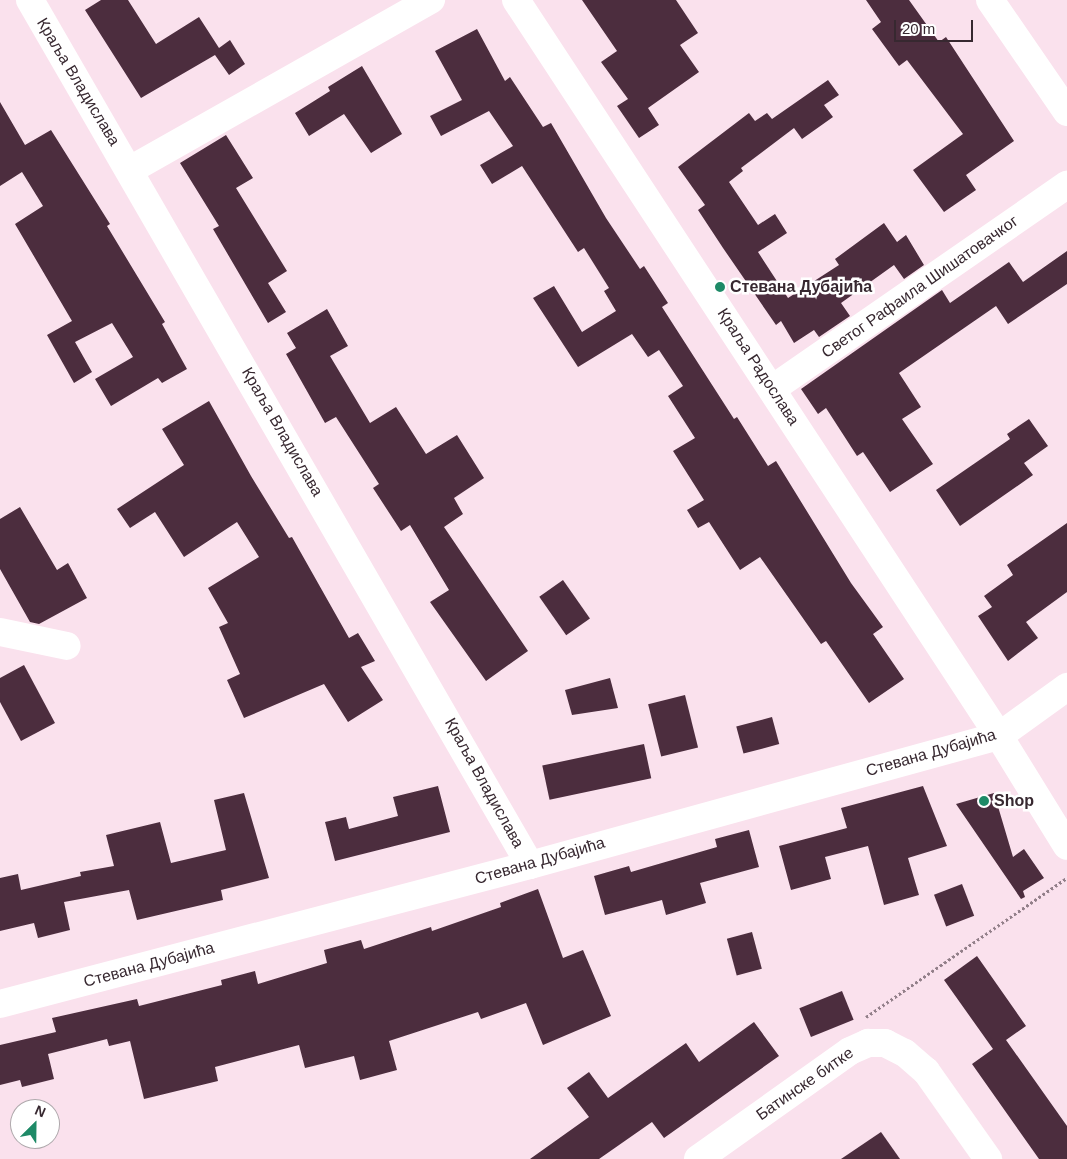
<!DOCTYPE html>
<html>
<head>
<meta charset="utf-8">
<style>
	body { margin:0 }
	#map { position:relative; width:1067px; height:1159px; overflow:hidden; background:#fae1ed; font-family:Helvetica,sans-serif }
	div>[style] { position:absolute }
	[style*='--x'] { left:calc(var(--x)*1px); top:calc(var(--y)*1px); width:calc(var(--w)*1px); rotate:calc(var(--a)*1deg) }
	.building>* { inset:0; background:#4c2d3e; transform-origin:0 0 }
	.path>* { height:3px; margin-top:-1.5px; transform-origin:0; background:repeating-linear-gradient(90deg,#927f89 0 2.5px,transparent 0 5px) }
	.minor>* { height:28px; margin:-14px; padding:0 14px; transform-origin:14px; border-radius:14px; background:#fff }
	.tertiary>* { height:28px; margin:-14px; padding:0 14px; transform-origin:14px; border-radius:14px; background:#fff }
	.dots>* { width:14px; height:14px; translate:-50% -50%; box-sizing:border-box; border:2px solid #fff; border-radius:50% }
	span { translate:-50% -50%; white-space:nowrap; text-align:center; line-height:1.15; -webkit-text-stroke:5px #fff; paint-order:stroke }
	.street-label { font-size:16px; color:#372830 }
	.poi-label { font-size:16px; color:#372830; font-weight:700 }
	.left { translate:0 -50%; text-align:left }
	.north { position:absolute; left:10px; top:1099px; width:50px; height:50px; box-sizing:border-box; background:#fff; border:1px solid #afa9ac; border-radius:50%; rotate:23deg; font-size:14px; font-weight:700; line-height:20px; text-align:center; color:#372830 }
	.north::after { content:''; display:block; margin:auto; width:18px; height:22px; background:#1e8a67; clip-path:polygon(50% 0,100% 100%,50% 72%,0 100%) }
	.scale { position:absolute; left:894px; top:20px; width:79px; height:22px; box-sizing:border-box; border:2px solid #372830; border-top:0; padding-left:6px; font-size:15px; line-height:18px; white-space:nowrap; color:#372830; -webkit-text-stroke:4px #fff; paint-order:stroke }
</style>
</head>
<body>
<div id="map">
	<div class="building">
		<div style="clip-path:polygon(101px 0,128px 0,156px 44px,199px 17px,219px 48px,230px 40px,245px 64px,229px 75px,215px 55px,141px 98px,85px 10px)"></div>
		<div style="clip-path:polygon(582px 0,676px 0,698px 33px,680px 45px,699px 72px,648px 108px,659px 125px,639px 138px,617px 106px,628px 99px,601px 62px,617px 51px)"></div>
		<div style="clip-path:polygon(866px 0,909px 0,939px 42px,946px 37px,1014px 141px,966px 175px,976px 190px,944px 212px,913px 170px,963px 134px,907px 60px,899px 66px,872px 29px,881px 22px)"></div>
		<div style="clip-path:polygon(477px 29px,505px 81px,510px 77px,543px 127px,551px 123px,606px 218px,640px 269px,644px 266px,668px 303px,662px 307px,734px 419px,737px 417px,768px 466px,776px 461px,851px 583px,883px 627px,873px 634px,904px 679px,869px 703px,826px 641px,821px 644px,760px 557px,740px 570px,709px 522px,698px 528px,687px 510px,704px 500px,673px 451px,695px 438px,668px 396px,683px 386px,659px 350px,648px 357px,632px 334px,578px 367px,533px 298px,554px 286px,582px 332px,616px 311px,604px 291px,609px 288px,584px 248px,578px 252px,522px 166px,492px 184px,480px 165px,513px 146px,489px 111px,441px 136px,430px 116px,462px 100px,435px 51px)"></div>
		<div style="clip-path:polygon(362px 66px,402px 134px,371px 153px,344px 114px,309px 136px,295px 113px,330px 91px,328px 87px)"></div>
		<div style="clip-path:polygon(828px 80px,839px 95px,824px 105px,833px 117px,802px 139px,794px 128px,741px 168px,743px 171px,729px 182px,758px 225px,775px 214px,787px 233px,758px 252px,788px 298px,839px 265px,835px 259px,884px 223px,897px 242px,906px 235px,924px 265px,904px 279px,894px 265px,841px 303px,850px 316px,819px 337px,814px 330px,794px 343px,781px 321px,776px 325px,723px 248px,698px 210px,705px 205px,678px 167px,749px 113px,755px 121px,767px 113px,772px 119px)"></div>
		<div style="clip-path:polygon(0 102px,25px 145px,51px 130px,110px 224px,107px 226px,165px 322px,162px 324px,187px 369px,162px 383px,158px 378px,111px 406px,95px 379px,133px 357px,112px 323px,75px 342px,92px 372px,74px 383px,47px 335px,72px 321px,15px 224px,43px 206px,22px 172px,0 186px)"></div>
		<div style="clip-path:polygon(226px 135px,253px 178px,236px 188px,287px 271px,268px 283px,286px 312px,268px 323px,213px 229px,219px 226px,180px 163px)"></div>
		<div style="clip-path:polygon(1067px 251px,1067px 284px,1008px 324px,996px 306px,899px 373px,921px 407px,902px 419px,933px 464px,890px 492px,863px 452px,857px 456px,826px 408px,818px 414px,801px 389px,942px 290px,950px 303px,1009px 262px,1023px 282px)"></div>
		<div style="clip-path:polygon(327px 309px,348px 346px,330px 356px,370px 423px,396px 407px,426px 454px,457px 435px,484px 478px,454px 498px,463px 514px,444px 527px,528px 651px,486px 681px,430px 602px,449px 590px,410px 525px,401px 531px,373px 488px,379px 484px,336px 417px,325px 423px,286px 354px,296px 348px,287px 333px)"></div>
		<div style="clip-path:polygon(209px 401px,251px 476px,289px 538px,292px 537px,349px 638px,358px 633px,375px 661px,361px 667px,383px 700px,348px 722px,324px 684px,244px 718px,227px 680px,240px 674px,219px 627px,228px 623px,208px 588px,259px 557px,237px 522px,184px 557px,155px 512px,130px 528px,117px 509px,184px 465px,162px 429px)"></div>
		<div style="clip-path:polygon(1029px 419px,1048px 446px,1024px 463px,1033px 475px,960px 526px,936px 490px,1010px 439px,1007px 434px)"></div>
		<div style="clip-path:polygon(20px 507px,57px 570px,68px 563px,87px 598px,39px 624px,30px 622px,0 569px,0 519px)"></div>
		<div style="clip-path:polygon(1067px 523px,1067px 592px,1026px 622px,1038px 638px,1008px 661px,978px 616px,992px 607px,984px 596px,1013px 575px,1007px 565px)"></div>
		<div style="left:563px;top:580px;width:47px;height:29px;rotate:55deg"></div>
		<div style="clip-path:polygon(24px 665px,55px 723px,21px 741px,0 702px,0 678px)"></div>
		<div style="clip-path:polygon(610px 678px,618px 708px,572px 715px,565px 690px)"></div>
		<div style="left:685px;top:695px;width:54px;height:38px;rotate:76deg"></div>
		<div style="left:772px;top:717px;width:28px;height:37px;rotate:75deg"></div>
		<div style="left:644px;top:744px;width:35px;height:104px;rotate:78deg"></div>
		<div style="clip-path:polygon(438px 786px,450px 832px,335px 861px,325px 822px,346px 817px,349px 829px,398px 816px,393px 797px)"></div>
		<div style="clip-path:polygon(923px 786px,947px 846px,908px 858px,919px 895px,884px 905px,868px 846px,825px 857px,831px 879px,791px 890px,779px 846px,847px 828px,841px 808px)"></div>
		<div style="clip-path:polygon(244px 793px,269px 878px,221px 890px,223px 900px,137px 920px,129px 890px,64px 902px,70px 930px,38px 938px,34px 923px,0 931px,0 878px,18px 874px,21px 890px,81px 876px,80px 872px,114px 866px,106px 835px,160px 822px,171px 863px,226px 850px,214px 800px)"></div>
		<div style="clip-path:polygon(994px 793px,1013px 857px,1024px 849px,1044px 878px,1023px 891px,1025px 897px,1021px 899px,956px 804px)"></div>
		<div style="clip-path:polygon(749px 830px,759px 867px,700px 883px,706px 903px,666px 915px,662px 900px,605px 915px,594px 876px,629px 866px,631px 872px,717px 847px,715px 839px)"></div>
		<div style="left:962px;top:884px;width:34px;height:30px;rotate:69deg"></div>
		<div style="clip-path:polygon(538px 889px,563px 958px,583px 950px,611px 1016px,543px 1045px,526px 1003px,481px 1019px,478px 1012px,389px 1041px,397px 1070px,360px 1080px,354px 1056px,305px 1068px,299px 1045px,215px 1067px,218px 1081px,144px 1099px,130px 1041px,109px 1046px,107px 1039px,48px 1054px,54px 1079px,22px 1087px,20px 1080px,0 1085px,0 1045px,56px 1032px,52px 1018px,137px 999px,139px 1006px,222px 985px,221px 980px,255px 971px,258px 984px,327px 963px,324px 950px,361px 940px,364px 949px,431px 927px,432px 931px,501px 907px,500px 903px)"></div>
		<div style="left:752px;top:932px;width:38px;height:26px;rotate:75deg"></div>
		<div style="clip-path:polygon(977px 956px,1026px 1026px,1006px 1040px,1067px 1126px,1067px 1159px,1039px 1159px,972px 1064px,993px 1049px,944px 980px)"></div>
		<div style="left:842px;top:991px;width:31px;height:46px;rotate:68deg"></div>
		<div style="clip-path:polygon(754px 1022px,779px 1056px,664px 1138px,652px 1122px,599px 1159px,530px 1159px,589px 1117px,567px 1088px,589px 1072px,608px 1098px,686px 1043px,699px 1062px)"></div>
		<div style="clip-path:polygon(881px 1132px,900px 1159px,841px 1159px)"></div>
	</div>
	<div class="path">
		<div style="--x:866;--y:1017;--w:244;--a:-34.7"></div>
	</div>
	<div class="minor">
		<div style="--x:30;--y:0;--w:999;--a:59.97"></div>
		<div style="--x:990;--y:0;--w:136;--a:55.5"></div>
		<div style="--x:130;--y:170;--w:346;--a:-29.5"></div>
		<div style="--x:772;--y:389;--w:359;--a:-34.7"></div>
		<div style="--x:0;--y:632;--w:68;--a:11.8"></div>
		<div style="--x:999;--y:736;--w:129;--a:58.3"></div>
		<div style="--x:698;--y:1159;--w:186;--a:-35.4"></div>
		<div style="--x:850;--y:1051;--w:20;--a:-24"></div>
		<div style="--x:868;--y:1043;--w:17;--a:0"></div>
		<div style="--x:885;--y:1043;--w:22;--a:27"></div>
		<div style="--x:905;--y:1053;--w:28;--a:41"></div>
		<div style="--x:926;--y:1071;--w:108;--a:54.8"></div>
	</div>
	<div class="tertiary">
		<div style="--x:516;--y:0;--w:880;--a:56.73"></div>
		<div style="--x:0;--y:1004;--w:548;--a:-14.7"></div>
		<div style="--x:530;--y:865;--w:486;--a:-15.4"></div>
		<div style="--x:999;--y:736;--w:84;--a:-35.8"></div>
	</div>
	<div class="dots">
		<div style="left:720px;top:287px;background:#1e8a67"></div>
		<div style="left:984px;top:801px;background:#1e8a67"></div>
	</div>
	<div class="street-label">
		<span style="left:78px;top:82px;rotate:59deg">Краља Владислава</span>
		<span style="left:920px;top:287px;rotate:-35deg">Светог Рафаила Шишатовачког</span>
		<span style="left:758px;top:367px;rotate:57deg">Краља Радослава</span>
		<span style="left:282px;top:432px;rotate:60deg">Краља Владислава</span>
		<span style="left:931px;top:753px;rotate:-16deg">Стевана Дубајића</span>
		<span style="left:484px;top:783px;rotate:61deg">Краља Владислава</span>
		<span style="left:540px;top:861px;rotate:-16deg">Стевана Дубајића</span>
		<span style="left:149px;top:965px;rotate:-15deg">Стевана Дубајића</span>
		<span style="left:805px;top:1084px;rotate:-35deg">Батинске битке</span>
	</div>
	<div class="poi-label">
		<span class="left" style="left:730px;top:287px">Стевана Дубајића</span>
		<span class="left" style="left:994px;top:801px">Shop</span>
	</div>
	<div class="north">N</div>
	<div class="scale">20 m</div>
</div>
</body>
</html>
